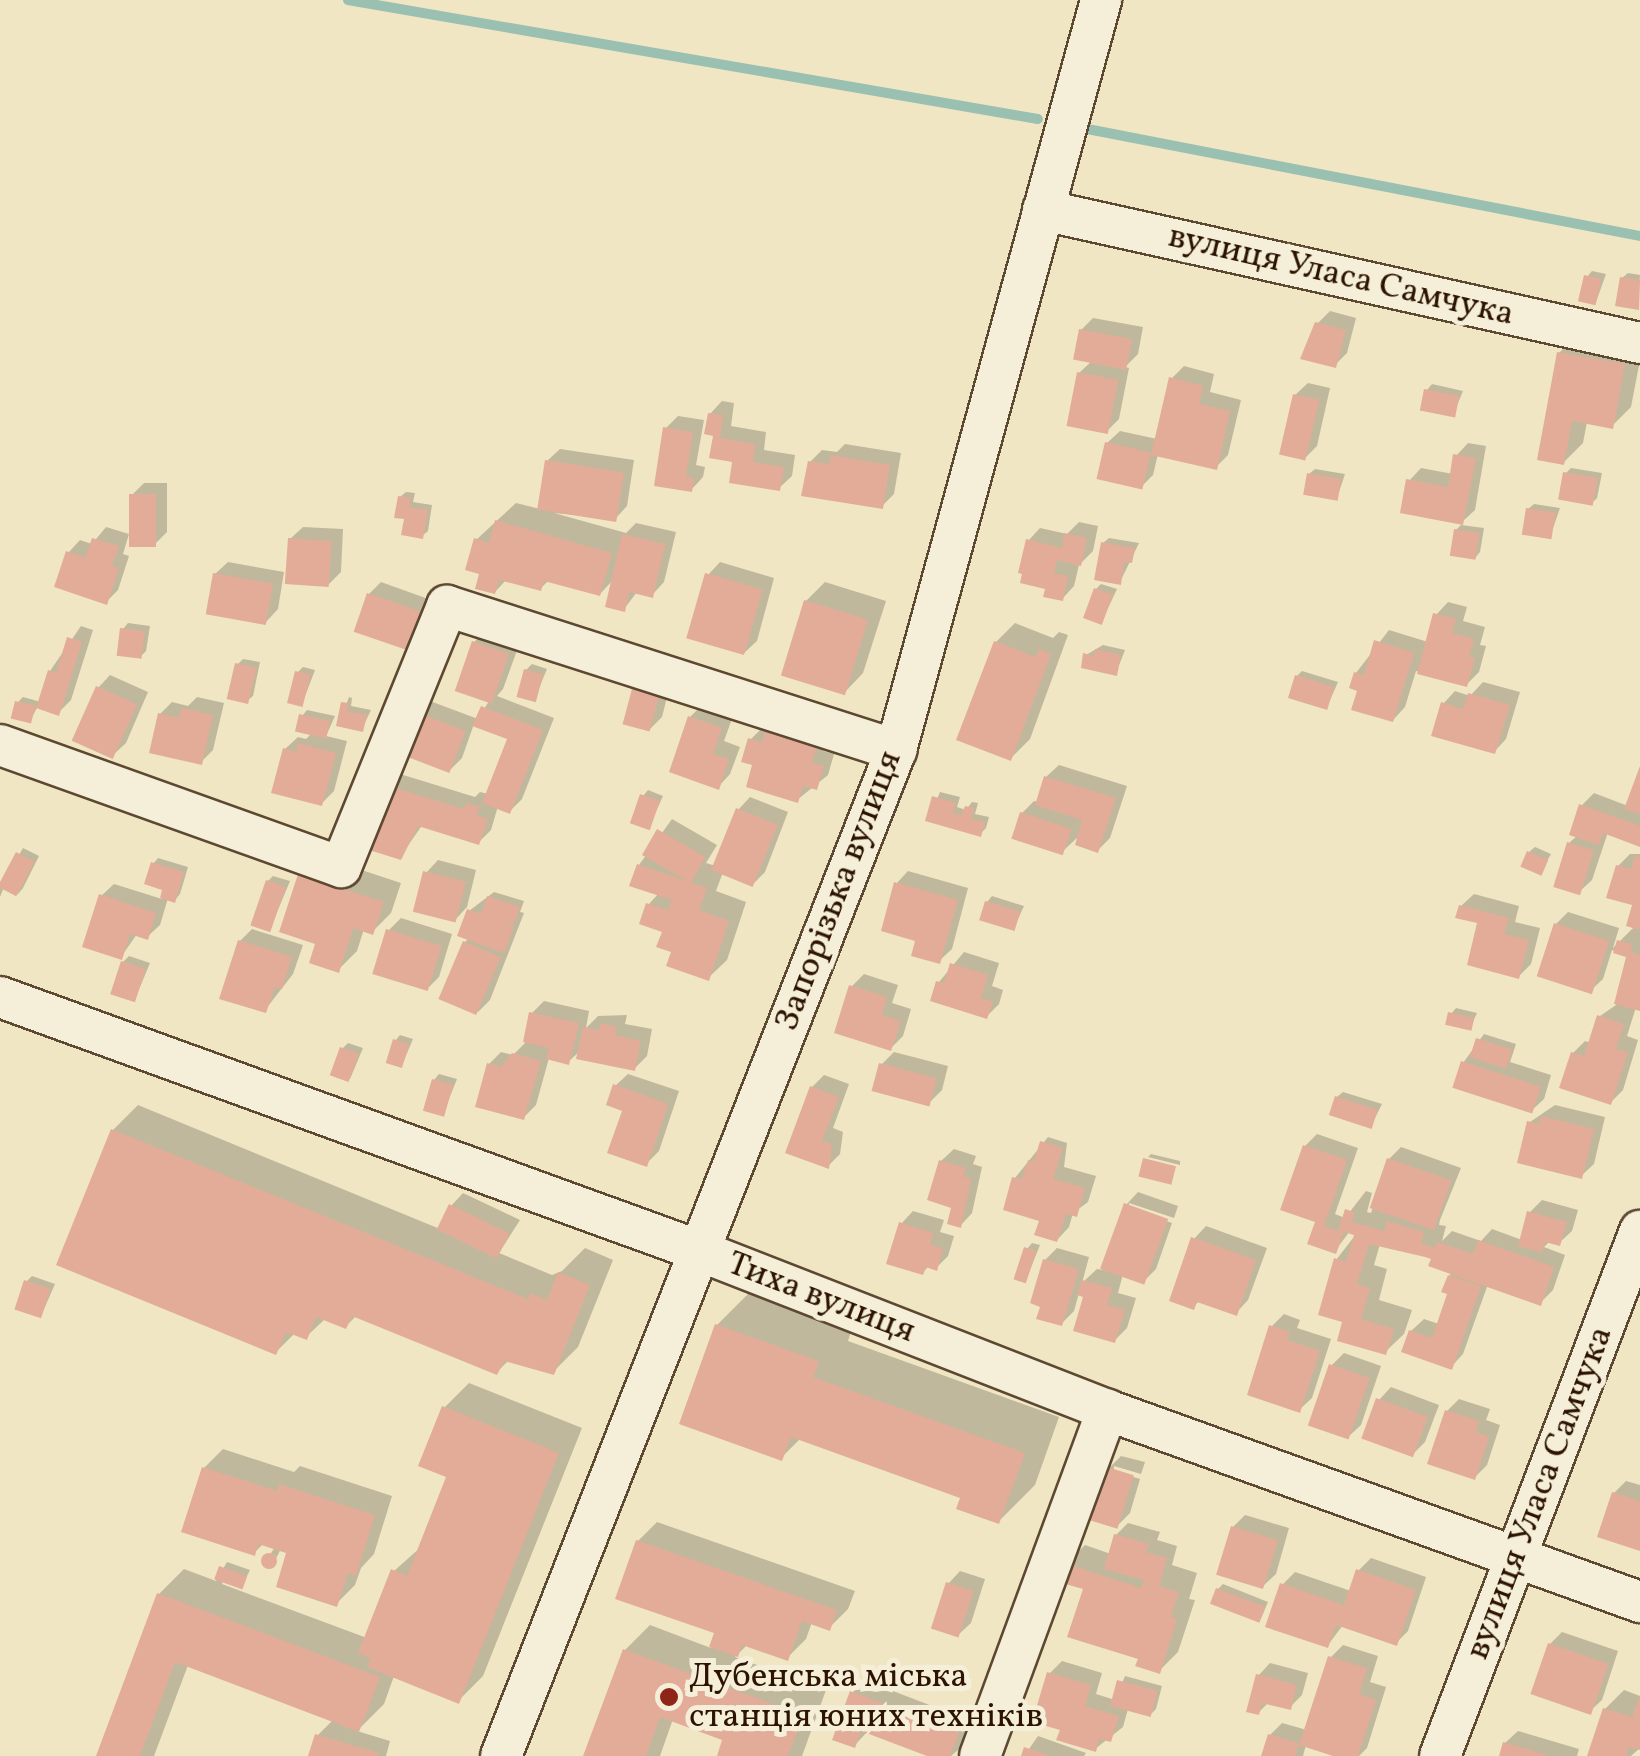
<!DOCTYPE html>
<html>
<head>
<meta charset="utf-8">
<style>
	body { margin:0 }
	#map { position:relative; width:1640px; height:1756px; overflow:hidden; background:#f0e6c4; font-family:Vollkorn,serif }
	div>[style] { position:absolute }
	[style*='--x'] { left:calc(var(--x)*1px); top:calc(var(--y)*1px); width:calc(var(--w)*1px); rotate:calc(var(--a)*1deg) }
	.shadow>* { inset:0; background:#0003 }
	.stream>* { height:10px; margin:-5px; padding:0 5px; transform-origin:5px; border-radius:5px; background:#9ac0b2 }
	.building>* { inset:0; background:#e2ac99; transform-origin:0 0 }
	.round { border-radius:50% }
	.roads { filter:drop-shadow(2px 0 #5d4831) drop-shadow(-2px 0 #5d4831) drop-shadow(0 2px #5d4831) drop-shadow(0 -2px #5d4831) }
	.street>* { height:40px; margin:-20px; padding:0 20px; transform-origin:20px; border-radius:20px; background:#f5efd9 }
	.dots>* { width:28px; height:28px; translate:-50% -50%; box-sizing:border-box; border:5px solid #f5efd9; border-radius:50% }
	span { translate:-50% -50%; white-space:nowrap; text-align:center; line-height:1.15; -webkit-text-stroke:10px #f5efd9; paint-order:stroke }
	.street-label { font-size:35px; color:#2c1400 }
	.poi-label { font-size:35px; color:#2c1400 }
	.left { translate:0 -50%; text-align:left }
</style>
</head>
<body>
<div id="map">
	<div class="shadow">
		<div style="clip-path:polygon(1592px 271px,1606px 274px,1596px 302px,1587px 277px)"></div>
		<div style="clip-path:polygon(1628px 273px,1640px 275px,1638px 307px,1622px 278px)"></div>
		<div style="clip-path:polygon(1330px 311px,1356px 318px,1347px 353px,1335px 365px,1317px 324px)"></div>
		<div style="clip-path:polygon(1093px 318px,1143px 327px,1138px 354px,1125px 367px,1129px 368px,1119px 419px,1107px 431px,1079px 373px,1093px 360px,1081px 330px)"></div>
		<div style="clip-path:polygon(1578px 334px,1640px 360px,1631px 407px,1612px 426px,1587px 422px,1583px 443px,1564px 462px,1559px 353px)"></div>
		<div style="clip-path:polygon(1184px 366px,1214px 374px,1210px 392px,1241px 400px,1228px 455px,1216px 467px,1158px 454px,1153px 475px,1141px 487px,1107px 443px,1120px 431px,1157px 439px,1171px 379px)"></div>
		<div style="clip-path:polygon(1308px 383px,1330px 388px,1317px 446px,1305px 458px,1295px 395px)"></div>
		<div style="clip-path:polygon(1432px 384px,1463px 391px,1453px 415px,1427px 390px)"></div>
		<div style="clip-path:polygon(722px 401px,734px 403px,731px 426px,766px 432px,764px 450px,795px 455px,792px 476px,779px 488px,735px 460px,716px 433px,710px 414px)"></div>
		<div style="clip-path:polygon(678px 416px,704px 420px,696px 465px,705px 467px,703px 477px,691px 490px,666px 428px)"></div>
		<div style="clip-path:polygon(1468px 443px,1486px 446px,1475px 510px,1462px 522px,1409px 481px,1421px 468px,1453px 474px,1456px 456px)"></div>
		<div style="clip-path:polygon(845px 444px,901px 453px,894px 494px,882px 506px,810px 462px,822px 450px,837px 452px)"></div>
		<div style="clip-path:polygon(560px 449px,634px 460px,627px 506px,615px 519px,554px 513px,626px 533px,636px 523px,676px 532px,664px 582px,652px 595px,637px 592px,624px 609px,614px 579px,600px 594px,549px 580px,540px 589px,507px 579px,495px 592px,482px 572px,476px 540px,516px 503px,540px 509px,547px 461px)"></div>
		<div style="clip-path:polygon(1571px 468px,1602px 473px,1597px 498px,1592px 503px,1566px 473px)"></div>
		<div style="clip-path:polygon(1315px 469px,1345px 474px,1337px 498px,1309px 474px)"></div>
		<div style="clip-path:polygon(144px 483px,167px 483px,167px 532px,155px 544px,132px 495px)"></div>
		<div style="clip-path:polygon(406px 492px,415px 493px,413px 502px,432px 505px,428px 531px,422px 536px,407px 517px,400px 497px)"></div>
		<div style="clip-path:polygon(1534px 504px,1560px 508px,1550px 537px,1528px 509px)"></div>
		<div style="clip-path:polygon(1079px 522px,1098px 526px,1093px 551px,1079px 565px,1074px 586px,1062px 599px,1028px 541px,1040px 528px,1067px 534px)"></div>
		<div style="clip-path:polygon(1461px 525px,1484px 528px,1480px 552px,1475px 558px,1456px 530px)"></div>
		<div style="clip-path:polygon(106px 527px,129px 534px,123px 554px,129px 556px,118px 590px,106px 602px,68px 553px,80px 540px,92px 544px)"></div>
		<div style="clip-path:polygon(303px 527px,343px 529px,341px 572px,329px 584px,290px 539px)"></div>
		<div style="clip-path:polygon(1109px 538px,1139px 543px,1120px 582px,1103px 543px)"></div>
		<div style="clip-path:polygon(228px 562px,284px 572px,278px 609px,266px 622px,215px 574px)"></div>
		<div style="clip-path:polygon(720px 562px,774px 578px,757px 641px,744px 653px,708px 575px)"></div>
		<div style="clip-path:polygon(381px 582px,431px 600px,419px 636px,407px 648px,369px 594px)"></div>
		<div style="clip-path:polygon(825px 582px,886px 601px,863px 673px,845px 692px,806px 601px)"></div>
		<div style="clip-path:polygon(1101px 584px,1117px 589px,1102px 621px,1096px 589px)"></div>
		<div style="clip-path:polygon(1448px 602px,1467px 607px,1463px 621px,1485px 627px,1480px 645px,1486px 646px,1479px 672px,1466px 685px,1416px 671px,1405px 707px,1393px 720px,1360px 689px,1356px 673px,1389px 630px,1428px 642px,1436px 615px)"></div>
		<div style="clip-path:polygon(128px 623px,150px 626px,146px 651px,141px 656px,123px 629px)"></div>
		<div style="clip-path:polygon(1015px 623px,1053px 638px,1059px 632px,1068px 635px,1030px 739px,1011px 758px,996px 642px)"></div>
		<div style="clip-path:polygon(81px 626px,93px 630px,71px 700px,58px 713px,38px 706px,30px 721px,18px 702px,23px 697px,41px 702px,50px 671px)"></div>
		<div style="clip-path:polygon(487px 630px,520px 642px,503px 689px,497px 696px,554px 718px,522px 799px,510px 811px,498px 806px,491px 830px,479px 842px,423px 824px,400px 857px,388px 786px,400px 774px,475px 797px,480px 792px,488px 794px,510px 738px,474px 724px,462px 758px,450px 770px,418px 713px,430px 701px,478px 719px,489px 701px,474px 642px)"></div>
		<div style="clip-path:polygon(1103px 645px,1125px 650px,1116px 673px,1086px 655px)"></div>
		<div style="clip-path:polygon(243px 659px,260px 662px,253px 696px,247px 701px,238px 664px)"></div>
		<div style="clip-path:polygon(532px 664px,547px 669px,534px 700px,526px 670px)"></div>
		<div style="clip-path:polygon(303px 667px,315px 670px,302px 704px,298px 672px)"></div>
		<div style="clip-path:polygon(674px 669px,662px 717px,650px 729px,626px 723px)"></div>
		<div style="clip-path:polygon(1302px 671px,1338px 682px,1327px 707px,1297px 676px)"></div>
		<div style="clip-path:polygon(110px 675px,148px 692px,126px 743px,113px 755px,98px 688px)"></div>
		<div style="clip-path:polygon(1483px 682px,1520px 692px,1506px 739px,1494px 752px,1443px 704px,1455px 691px,1470px 696px)"></div>
		<div style="clip-path:polygon(197px 697px,224px 703px,213px 750px,201px 762px,160px 714px,172px 702px,188px 706px)"></div>
		<div style="clip-path:polygon(349px 697px,352px 698px,351px 706px,371px 710px,362px 729px,339px 724px)"></div>
		<div style="clip-path:polygon(702px 705px,733px 716px,724px 741px,740px 747px,730px 774px,718px 787px,690px 717px)"></div>
		<div style="clip-path:polygon(307px 710px,335px 716px,326px 736px,347px 741px,334px 791px,321px 804px,285px 749px,298px 737px,306px 739px,312px 733px,302px 716px)"></div>
		<div style="clip-path:polygon(831px 725px,823px 751px,834px 754px,828px 775px,797px 800px,755px 764px,751px 739px,763px 727px)"></div>
		<div style="clip-path:polygon(1059px 765px,1127px 786px,1110px 838px,1098px 850px,1081px 834px,1062px 852px,1022px 813px,1034px 801px,1039px 802px,1046px 777px)"></div>
		<div style="clip-path:polygon(1640px 772px,1640px 844px,1608px 832px,1592px 880px,1579px 892px,1569px 843px,1578px 835px,1581px 806px,1594px 793px,1628px 806px)"></div>
		<div style="clip-path:polygon(648px 790px,663px 796px,649px 827px,643px 796px)"></div>
		<div style="clip-path:polygon(940px 792px,960px 797px,957px 807px,966px 810px,972px 802px,978px 803px,975px 814px,989px 817px,986px 828px,980px 834px,929px 819px)"></div>
		<div style="clip-path:polygon(750px 797px,788px 812px,765px 872px,753px 884px,723px 872px,716px 891px,746px 902px,727px 960px,708px 978px,674px 950px,649px 904px,659px 893px,639px 865px,672px 819px,717px 845px,706px 863px,716px 866px,738px 810px)"></div>
		<div style="clip-path:polygon(1535px 847px,1551px 854px,1541px 872px,1529px 852px)"></div>
		<div style="clip-path:polygon(23px 848px,39px 856px,23px 888px,18px 894px,4px 887px,0 897px,0 887px)"></div>
		<div style="clip-path:polygon(1630px 854px,1640px 854px,1640px 1008px,1636px 1007px,1627px 1036px,1638px 1040px,1623px 1090px,1611px 1102px,1573px 1053px,1585px 1041px,1591px 1043px,1600px 1016px,1616px 1005px,1629px 955px,1612px 950px,1603px 979px,1590px 991px,1556px 924px,1568px 912px,1619px 928px,1613px 948px,1635px 926px,1635px 904px,1618px 866px)"></div>
		<div style="clip-path:polygon(319px 856px,401px 883px,391px 913px,372px 932px,364px 929px,357px 951px,338px 970px,318px 943px,300px 875px)"></div>
		<div style="clip-path:polygon(158px 858px,188px 867px,180px 894px,175px 900px,168px 898px,160px 925px,147px 937px,137px 934px,121px 957px,101px 896px,114px 884px,162px 899px,165px 888px,153px 864px)"></div>
		<div style="clip-path:polygon(438px 860px,476px 870px,467px 907px,455px 920px,426px 873px)"></div>
		<div style="clip-path:polygon(908px 871px,968px 888px,952px 949px,939px 961px,918px 939px,896px 884px)"></div>
		<div style="clip-path:polygon(273px 876px,290px 881px,270px 929px,268px 881px)"></div>
		<div style="clip-path:polygon(494px 892px,524px 901px,520px 912px,524px 913px,490px 1000px,478px 1012px,465px 942px,469px 938px,469px 911px)"></div>
		<div style="clip-path:polygon(1474px 894px,1519px 906px,1515px 922px,1540px 928px,1531px 964px,1519px 976px,1480px 922px,1461px 906px)"></div>
		<div style="clip-path:polygon(992px 896px,1024px 906px,1014px 928px,987px 902px)"></div>
		<div style="clip-path:polygon(401px 918px,452px 934px,439px 977px,427px 989px,389px 930px)"></div>
		<div style="clip-path:polygon(252px 929px,303px 945px,293px 974px,265px 1010px,240px 941px)"></div>
		<div style="clip-path:polygon(964px 952px,999px 963px,992px 986px,1003px 990px,999px 1004px,987px 1016px,939px 982px)"></div>
		<div style="clip-path:polygon(129px 956px,150px 963px,135px 999px,123px 962px)"></div>
		<div style="clip-path:polygon(864px 974px,898px 985px,892px 1003px,911px 1009px,903px 1036px,891px 1048px,851px 987px)"></div>
		<div style="clip-path:polygon(544px 1001px,589px 1011px,586px 1028px,598px 1016px,627px 1015px,625px 1024px,652px 1029px,647px 1056px,634px 1069px,581px 1050px,568px 1062px,549px 1058px,536px 1105px,523px 1118px,489px 1064px,501px 1052px,513px 1055px,525px 1043px,532px 1013px)"></div>
		<div style="clip-path:polygon(1456px 1008px,1477px 1013px,1470px 1028px,1451px 1014px)"></div>
		<div style="clip-path:polygon(1484px 1034px,1516px 1044px,1510px 1062px,1551px 1075px,1544px 1099px,1531px 1111px,1463px 1063px)"></div>
		<div style="clip-path:polygon(400px 1035px,413px 1039px,402px 1065px,395px 1041px)"></div>
		<div style="clip-path:polygon(348px 1043px,363px 1048px,350px 1079px,342px 1049px)"></div>
		<div style="clip-path:polygon(894px 1052px,948px 1066px,942px 1090px,929px 1103px,881px 1065px)"></div>
		<div style="clip-path:polygon(439px 1074px,457px 1079px,443px 1114px,434px 1080px)"></div>
		<div style="clip-path:polygon(628px 1074px,679px 1091px,659px 1151px,646px 1164px,615px 1086px)"></div>
		<div style="clip-path:polygon(824px 1075px,849px 1084px,833px 1128px,843px 1132px,840px 1154px,828px 1166px,788px 1151px,812px 1087px)"></div>
		<div style="clip-path:polygon(1343px 1092px,1382px 1104px,1371px 1126px,1337px 1097px)"></div>
		<div style="clip-path:polygon(138px 1105px,440px 1229px,451px 1206px,463px 1193px,520px 1220px,499px 1253px,552px 1275px,562px 1271px,585px 1248px,613px 1260px,578px 1347px,553px 1372px,509px 1360px,497px 1372px,357px 1315px,346px 1326px,326px 1318px,306px 1337px,295px 1333px,276px 1352px,113px 1130px)"></div>
		<div style="clip-path:polygon(1555px 1105px,1605px 1117px,1594px 1164px,1581px 1176px,1530px 1122px)"></div>
		<div style="clip-path:polygon(1317px 1134px,1358px 1148px,1335px 1214px,1345px 1218px,1366px 1191px,1372px 1193px,1367px 1212px,1371px 1213px,1389px 1159px,1401px 1147px,1461px 1168px,1440px 1220px,1439px 1225px,1446px 1226px,1442px 1241px,1452px 1231px,1481px 1241px,1492px 1229px,1522px 1240px,1529px 1213px,1542px 1200px,1578px 1210px,1572px 1231px,1559px 1243px,1550px 1241px,1544px 1247px,1565px 1255px,1553px 1290px,1540px 1303px,1488px 1284px,1463px 1354px,1451px 1367px,1411px 1331px,1424px 1319px,1439px 1324px,1450px 1293px,1445px 1291px,1451px 1272px,1434px 1257px,1380px 1244px,1374px 1265px,1387px 1269px,1379px 1300px,1412px 1310px,1404px 1334px,1385px 1352px,1345px 1320px,1336px 1260px,1357px 1233px,1350px 1231px,1335px 1251px,1318px 1220px,1305px 1146px)"></div>
		<div style="clip-path:polygon(1048px 1137px,1067px 1143px,1064px 1167px,1096px 1176px,1088px 1202px,1073px 1213px,1069px 1227px,1057px 1240px,1015px 1178px)"></div>
		<div style="clip-path:polygon(954px 1149px,976px 1156px,973px 1164px,982px 1167px,972px 1213px,960px 1226px,941px 1161px)"></div>
		<div style="clip-path:polygon(1151px 1154px,1180px 1161px,1180px 1165px,1148px 1157px)"></div>
		<div style="clip-path:polygon(1138px 1192px,1178px 1206px,1174px 1218px,1129px 1203px,1129px 1208px,1172px 1223px,1156px 1269px,1144px 1281px,1123px 1274px,1118px 1293px,1136px 1298px,1127px 1328px,1114px 1341px,1086px 1295px,1079px 1293px,1074px 1311px,1062px 1323px,1045px 1260px,1057px 1248px,1089px 1257px,1082px 1283px,1097px 1269px,1103px 1270px,1126px 1205px)"></div>
		<div style="clip-path:polygon(913px 1211px,944px 1220px,940px 1232px,954px 1236px,948px 1256px,936px 1268px,929px 1266px,922px 1273px,901px 1224px)"></div>
		<div style="clip-path:polygon(1206px 1226px,1267px 1248px,1248px 1300px,1236px 1313px,1200px 1300px,1193px 1307px,1194px 1239px)"></div>
		<div style="clip-path:polygon(1032px 1243px,1040px 1245px,1026px 1280px,1027px 1249px)"></div>
		<div style="clip-path:polygon(32px 1276px,55px 1284px,41px 1316px,27px 1281px)"></div>
		<div style="clip-path:polygon(753px 1289px,853px 1325px,848px 1341px,1059px 1417px,1035px 1485px,999px 1521px,963px 1497px,801px 1438px,781px 1458px,717px 1325px)"></div>
		<div style="clip-path:polygon(1284px 1314px,1300px 1320px,1297px 1328px,1331px 1339px,1312px 1398px,1299px 1410px,1271px 1327px)"></div>
		<div style="clip-path:polygon(1344px 1353px,1381px 1366px,1361px 1425px,1348px 1437px,1331px 1366px)"></div>
		<div style="clip-path:polygon(469px 1383px,582px 1428px,483px 1676px,458px 1701px,394px 1676px,384px 1704px,357px 1731px,390px 1741px,386px 1756px,311px 1756px,317px 1736px,333px 1720px,188px 1665px,154px 1756px,98px 1756px,159px 1594px,184px 1569px,216px 1581px,227px 1562px,250px 1570px,242px 1586px,224px 1579px,222px 1584px,367px 1638px,394px 1571px,421px 1547px,449px 1476px,444px 1408px)"></div>
		<div style="clip-path:polygon(1391px 1387px,1439px 1405px,1425px 1442px,1413px 1454px,1379px 1400px)"></div>
		<div style="clip-path:polygon(1459px 1399px,1490px 1409px,1486px 1420px,1500px 1425px,1487px 1465px,1474px 1478px,1447px 1411px)"></div>
		<div style="clip-path:polygon(223px 1449px,294px 1472px,300px 1466px,392px 1496px,374px 1554px,361px 1568px,355px 1585px,336px 1604px,289px 1552px,281px 1549px,272px 1566px,264px 1564px,275px 1547px,264px 1543px,254px 1553px,204px 1468px)"></div>
		<div style="clip-path:polygon(1121px 1456px,1145px 1462px,1141px 1474px,1114px 1466px,1114px 1471px,1140px 1479px,1130px 1513px,1117px 1526px,1109px 1468px)"></div>
		<div style="clip-path:polygon(1626px 1481px,1640px 1485px,1640px 1548px,1614px 1493px)"></div>
		<div style="clip-path:polygon(1245px 1515px,1289px 1528px,1276px 1574px,1263px 1586px,1233px 1527px)"></div>
		<div style="clip-path:polygon(657px 1522px,855px 1591px,848px 1609px,829px 1628px,812px 1622px,806px 1639px,787px 1658px,748px 1644px,735px 1657px,826px 1690px,802px 1756px,719px 1756px,725px 1739px,673px 1719px,660px 1756px,586px 1756px,625px 1650px,650px 1625px,711px 1648px,717px 1632px,638px 1541px)"></div>
		<div style="clip-path:polygon(1128px 1523px,1160px 1532px,1157px 1540px,1177px 1546px,1172px 1565px,1197px 1573px,1189px 1599px,1195px 1600px,1178px 1652px,1159px 1671px,1141px 1658px,1066px 1564px,1085px 1545px,1111px 1554px,1116px 1535px)"></div>
		<div style="clip-path:polygon(1371px 1558px,1426px 1577px,1408px 1631px,1396px 1643px,1343px 1625px,1328px 1645px,1283px 1584px,1295px 1572px,1351px 1591px,1358px 1571px)"></div>
		<div style="clip-path:polygon(960px 1571px,985px 1579px,971px 1623px,958px 1635px,948px 1584px)"></div>
		<div style="clip-path:polygon(1223px 1584px,1268px 1602px,1262px 1616px,1257px 1621px,1218px 1589px)"></div>
		<div style="clip-path:polygon(1562px 1632px,1618px 1651px,1602px 1700px,1589px 1712px,1550px 1644px)"></div>
		<div style="clip-path:polygon(1343px 1645px,1378px 1656px,1370px 1682px,1386px 1687px,1367px 1748px,1359px 1756px,1341px 1756px,1306px 1745px,1303px 1756px,1264px 1756px,1270px 1735px,1282px 1723px,1307px 1730px,1330px 1658px)"></div>
		<div style="clip-path:polygon(1062px 1661px,1102px 1673px,1096px 1694px,1115px 1700px,1125px 1676px,1162px 1686px,1156px 1709px,1150px 1715px,1128px 1709px,1123px 1727px,1095px 1749px,1063px 1728px,1049px 1674px)"></div>
		<div style="clip-path:polygon(1270px 1663px,1308px 1673px,1302px 1695px,1290px 1707px,1269px 1702px,1258px 1713px,1258px 1676px)"></div>
		<div style="clip-path:polygon(864px 1680px,969px 1720px,959px 1749px,951px 1756px,934px 1756px,868px 1731px,854px 1746px,852px 1693px)"></div>
		<div style="clip-path:polygon(1624px 1690px,1640px 1696px,1640px 1748px,1631px 1756px,1595px 1756px,1605px 1709px)"></div>
		<div style="clip-path:polygon(1518px 1731px,1579px 1749px,1577px 1756px,1502px 1756px,1505px 1743px)"></div>
		<div style="clip-path:polygon(1038px 1736px,1086px 1753px,1084px 1756px,1024px 1756px)"></div>
	</div>
	<div class="stream">
		<div style="--x:348;--y:0;--w:700;--a:9.79"></div>
		<div style="--x:1077;--y:127;--w:573;--a:10.96"></div>
	</div>
	<div class="building">
		<div style="left:1584px;top:275px;width:18px;height:27px;rotate:13deg"></div>
		<div style="clip-path:polygon(1620px 277px,1640px 280px,1639px 310px,1615px 306px)"></div>
		<div style="clip-path:polygon(1315px 322px,1346px 330px,1336px 368px,1300px 359px)"></div>
		<div style="left:1079px;top:329px;width:54px;height:31px;rotate:11deg"></div>
		<div style="clip-path:polygon(1557px 352px,1625px 364px,1613px 429px,1572px 421px,1564px 465px,1537px 460px)"></div>
		<div style="left:1077px;top:372px;width:42px;height:55px;rotate:11deg"></div>
		<div style="clip-path:polygon(1169px 377px,1203px 386px,1199px 404px,1230px 411px,1217px 470px,1151px 455px)"></div>
		<div style="left:1424px;top:389px;width:36px;height:22px;rotate:11deg"></div>
		<div style="left:1293px;top:394px;width:27px;height:62px;rotate:13deg"></div>
		<div style="clip-path:polygon(708px 413px,723px 415px,720px 438px,755px 444px,753px 462px,784px 467px,780px 491px,729px 483px,732px 462px,709px 458px,713px 436px,704px 434px)"></div>
		<div style="clip-path:polygon(663px 427px,693px 432px,686px 477px,694px 478px,692px 492px,654px 486px)"></div>
		<div style="left:1105px;top:442px;width:47px;height:38px;rotate:13deg"></div>
		<div style="clip-path:polygon(1453px 454px,1476px 458px,1463px 525px,1400px 513px,1406px 479px,1448px 487px)"></div>
		<div style="clip-path:polygon(831px 455px,890px 465px,883px 509px,801px 496px,808px 461px,829px 464px)"></div>
		<div style="left:545px;top:460px;width:80px;height:50px;rotate:9deg"></div>
		<div style="left:1563px;top:472px;width:35px;height:28px;rotate:10deg"></div>
		<div style="left:1307px;top:473px;width:35px;height:22px;rotate:10deg"></div>
		<div style="left:129px;top:494px;width:27px;height:53px"></div>
		<div style="clip-path:polygon(398px 496px,411px 498px,409px 507px,428px 510px,423px 539px,401px 535px,404px 519px,394px 518px)"></div>
		<div style="left:1526px;top:508px;width:30px;height:27px;rotate:9deg"></div>
		<div style="clip-path:polygon(495px 520px,612px 553px,600px 596px,544px 581px,541px 591px,499px 580px,495px 594px,475px 589px,479px 574px,465px 570px,474px 538px,489px 543px)"></div>
		<div style="left:1454px;top:529px;width:26px;height:27px;rotate:9deg"></div>
		<div style="clip-path:polygon(1064px 533px,1087px 538px,1081px 566px,1057px 560px,1054px 573px,1068px 576px,1063px 601px,1043px 597px,1045px 589px,1020px 583px,1022px 574px,1018px 573px,1026px 539px,1062px 548px)"></div>
		<div style="clip-path:polygon(622px 534px,665px 544px,653px 598px,629px 592px,625px 612px,605px 607px)"></div>
		<div style="clip-path:polygon(92px 538px,119px 546px,112px 566px,119px 568px,107px 605px,54px 587px,66px 551px,85px 558px)"></div>
		<div style="left:288px;top:538px;width:44px;height:46px;rotate:4deg"></div>
		<div style="clip-path:polygon(1101px 542px,1135px 548px,1132px 563px,1124px 562px,1121px 585px,1094px 580px)"></div>
		<div style="left:213px;top:573px;width:61px;height:42px;rotate:10deg"></div>
		<div style="left:705px;top:573px;width:60px;height:68px;rotate:16deg"></div>
		<div style="left:1094px;top:588px;width:20px;height:32px;rotate:20deg"></div>
		<div style="left:367px;top:593px;width:57px;height:41px;rotate:19deg"></div>
		<div style="left:804px;top:600px;width:67px;height:79px;rotate:17deg"></div>
		<div style="clip-path:polygon(1433px 613px,1456px 619px,1452px 633px,1474px 639px,1469px 657px,1475px 658px,1467px 687px,1417px 674px)"></div>
		<div style="left:120px;top:628px;width:25px;height:28px;rotate:7deg"></div>
		<div style="clip-path:polygon(67px 637px,82px 642px,59px 716px,36px 708px,48px 670px,56px 673px)"></div>
		<div style="clip-path:polygon(1374px 640px,1414px 653px,1393px 722px,1351px 710px,1357px 691px,1349px 688px,1354px 672px,1364px 675px)"></div>
		<div style="left:472px;top:641px;width:39px;height:53px;rotate:19deg"></div>
		<div style="clip-path:polygon(994px 641px,1036px 657px,1038px 649px,1051px 654px,1011px 761px,956px 740px)"></div>
		<div style="clip-path:polygon(1095px 649px,1121px 655px,1117px 676px,1081px 668px,1083px 653px,1094px 656px)"></div>
		<div style="left:235px;top:663px;width:22px;height:37px;rotate:13deg"></div>
		<div style="left:524px;top:669px;width:20px;height:29px;rotate:15deg"></div>
		<div style="left:295px;top:671px;width:16px;height:33px;rotate:14deg"></div>
		<div style="left:636px;top:674px;width:28px;height:52px;rotate:15deg"></div>
		<div style="left:1295px;top:675px;width:41px;height:24px;rotate:17deg"></div>
		<div style="left:96px;top:686px;width:45px;height:60px;rotate:24deg"></div>
		<div style="clip-path:polygon(1468px 693px,1510px 705px,1495px 754px,1431px 736px,1441px 702px,1463px 709px)"></div>
		<div style="left:15px;top:701px;width:21px;height:18px;rotate:14deg"></div>
		<div style="clip-path:polygon(341px 702px,349px 703px,347px 711px,367px 715px,363px 732px,336px 726px)"></div>
		<div style="clip-path:polygon(481px 706px,543px 730px,510px 814px,482px 803px,507px 739px,472px 726px)"></div>
		<div style="clip-path:polygon(182px 708px,213px 715px,202px 765px,149px 753px,158px 713px,179px 718px)"></div>
		<div style="left:416px;top:712px;width:53px;height:45px;rotate:21deg"></div>
		<div style="left:299px;top:714px;width:32px;height:18px;rotate:13deg"></div>
		<div style="clip-path:polygon(688px 716px,722px 728px,713px 754px,729px 759px,719px 790px,669px 772px)"></div>
		<div style="clip-path:polygon(769px 721px,820px 737px,812px 763px,824px 766px,817px 790px,803px 786px,798px 803px,746px 787px,752px 765px,741px 762px,748px 738px,762px 742px)"></div>
		<div style="clip-path:polygon(298px 743px,336px 753px,322px 806px,271px 793px,283px 748px,296px 752px)"></div>
		<div style="clip-path:polygon(1640px 766px,1640px 814px,1624px 809px)"></div>
		<div style="clip-path:polygon(1044px 776px,1116px 798px,1098px 853px,1075px 845px,1082px 820px,1035px 805px)"></div>
		<div style="clip-path:polygon(386px 785px,464px 809px,466px 803px,480px 807px,477px 815px,488px 819px,479px 845px,418px 826px,401px 860px,366px 849px)"></div>
		<div style="left:640px;top:794px;width:21px;height:31px;rotate:19deg"></div>
		<div style="clip-path:polygon(932px 796px,956px 803px,953px 813px,962px 815px,965px 806px,974px 808px,971px 819px,985px 822px,981px 837px,925px 821px)"></div>
		<div style="clip-path:polygon(1579px 804px,1640px 826px,1640px 847px,1603px 833px,1599px 845px,1569px 835px)"></div>
		<div style="left:736px;top:808px;width:45px;height:67px;rotate:22deg"></div>
		<div style="left:1020px;top:812px;width:54px;height:28px;rotate:18deg"></div>
		<div style="left:657px;top:829px;width:56px;height:30px;rotate:30deg"></div>
		<div style="left:1567px;top:842px;width:28px;height:47px;rotate:17deg"></div>
		<div style="left:1527px;top:851px;width:23px;height:17px;rotate:23deg"></div>
		<div style="left:16px;top:852px;width:21px;height:39px;rotate:28deg"></div>
		<div style="clip-path:polygon(1635px 855px,1640px 857px,1640px 930px,1626px 926px,1632px 905px,1606px 898px,1616px 865px,1631px 869px)"></div>
		<div style="clip-path:polygon(151px 862px,184px 872px,175px 903px,160px 898px,162px 890px,144px 884px)"></div>
		<div style="clip-path:polygon(637px 864px,707px 888px,699px 910px,729px 921px,709px 981px,666px 966px,671px 952px,656px 947px,662px 932px,639px 924px,646px 903px,668px 910px,672px 900px,629px 886px)"></div>
		<div style="left:423px;top:871px;width:44px;height:42px;rotate:14deg"></div>
		<div style="clip-path:polygon(298px 874px,384px 902px,373px 935px,353px 928px,339px 973px,309px 963px,315px 944px,279px 932px)"></div>
		<div style="left:266px;top:880px;width:21px;height:48px;rotate:19deg"></div>
		<div style="clip-path:polygon(894px 882px,958px 900px,940px 964px,911px 956px,915px 941px,881px 931px)"></div>
		<div style="clip-path:polygon(99px 894px,156px 913px,148px 940px,130px 934px,122px 960px,82px 947px)"></div>
		<div style="clip-path:polygon(487px 896px,520px 907px,514px 924px,504px 921px,514px 926px,504px 953px,457px 936px,467px 909px,481px 914px)"></div>
		<div style="left:985px;top:901px;width:37px;height:20px;rotate:17deg"></div>
		<div style="clip-path:polygon(1459px 905px,1509px 918px,1504px 934px,1529px 940px,1519px 979px,1467px 965px,1477px 923px,1455px 918px)"></div>
		<div style="left:1554px;top:923px;width:58px;height:56px;rotate:18deg"></div>
		<div style="left:386px;top:929px;width:58px;height:47px;rotate:17deg"></div>
		<div style="clip-path:polygon(238px 940px,292px 957px,282px 989px,275px 987px,266px 1013px,219px 999px)"></div>
		<div style="clip-path:polygon(1617px 940px,1632px 944px,1631px 952px,1640px 955px,1640px 1011px,1614px 1004px,1626px 957px,1613px 953px)"></div>
		<div style="left:463px;top:941px;width:41px;height:63px;rotate:23deg"></div>
		<div style="left:121px;top:961px;width:26px;height:35px;rotate:18deg"></div>
		<div style="clip-path:polygon(950px 963px,988px 975px,981px 998px,993px 1002px,987px 1019px,930px 1001px,936px 981px,944px 983px)"></div>
		<div style="clip-path:polygon(849px 985px,887px 997px,882px 1015px,901px 1021px,891px 1051px,834px 1033px)"></div>
		<div style="clip-path:polygon(529px 1012px,579px 1023px,569px 1065px,546px 1059px,549px 1048px,523px 1042px)"></div>
		<div style="left:1448px;top:1012px;width:27px;height:13px;rotate:13deg"></div>
		<div style="clip-path:polygon(1597px 1015px,1624px 1024px,1616px 1049px,1628px 1052px,1611px 1105px,1559px 1088px,1571px 1052px,1584px 1056px)"></div>
		<div style="clip-path:polygon(601px 1023px,617px 1027px,615px 1035px,641px 1041px,635px 1071px,576px 1059px,583px 1027px,599px 1030px)"></div>
		<div style="left:1476px;top:1038px;width:38px;height:20px;rotate:18deg"></div>
		<div style="left:393px;top:1039px;width:17px;height:25px;rotate:17deg"></div>
		<div style="left:340px;top:1047px;width:20px;height:30px;rotate:20deg"></div>
		<div style="clip-path:polygon(512px 1053px,541px 1061px,524px 1120px,475px 1107px,487px 1063px,501px 1067px)"></div>
		<div style="left:1461px;top:1061px;width:84px;height:28px;rotate:18deg"></div>
		<div style="left:879px;top:1063px;width:60px;height:29px;rotate:15deg"></div>
		<div style="left:432px;top:1079px;width:22px;height:33px;rotate:16deg"></div>
		<div style="clip-path:polygon(613px 1084px,668px 1104px,647px 1167px,607px 1153px,622px 1111px,606px 1105px)"></div>
		<div style="clip-path:polygon(810px 1086px,839px 1097px,822px 1141px,832px 1144px,829px 1169px,785px 1153px)"></div>
		<div style="left:1335px;top:1096px;width:45px;height:20px;rotate:18deg"></div>
		<div style="clip-path:polygon(1541px 1116px,1594px 1129px,1582px 1179px,1517px 1163px,1527px 1121px,1539px 1124px)"></div>
		<div style="clip-path:polygon(111px 1129px,528px 1299px,530px 1293px,547px 1300px,558px 1272px,590px 1285px,554px 1375px,504px 1361px,497px 1375px,352px 1316px,346px 1329px,316px 1317px,307px 1340px,286px 1332px,276px 1355px,56px 1265px)"></div>
		<div style="clip-path:polygon(1040px 1141px,1063px 1148px,1053px 1179px,1085px 1188px,1077px 1217px,1066px 1214px,1057px 1242px,1034px 1235px,1039px 1221px,1003px 1210px,1012px 1177px,1022px 1179px,1028px 1160px,1034px 1162px)"></div>
		<div style="clip-path:polygon(1303px 1145px,1347px 1160px,1324px 1226px,1338px 1231px,1345px 1209px,1354px 1212px,1352px 1222px,1384px 1231px,1387px 1221px,1424px 1232px,1421px 1243px,1435px 1248px,1437px 1242px,1473px 1254px,1478px 1240px,1554px 1267px,1541px 1306px,1428px 1266px,1431px 1259px,1425px 1257px,1369px 1244px,1357px 1284px,1370px 1288px,1361px 1319px,1394px 1329px,1386px 1355px,1337px 1341px,1342px 1322px,1318px 1315px,1334px 1258px,1346px 1262px,1354px 1235px,1344px 1232px,1336px 1254px,1307px 1244px,1315px 1222px,1280px 1210px)"></div>
		<div style="left:1143px;top:1158px;width:34px;height:19px;rotate:14deg"></div>
		<div style="left:1387px;top:1158px;width:68px;height:53px;rotate:19deg"></div>
		<div style="clip-path:polygon(939px 1160px,966px 1168px,963px 1176px,971px 1179px,961px 1228px,947px 1224px,951px 1208px,927px 1200px)"></div>
		<div style="left:1124px;top:1203px;width:47px;height:70px;rotate:20deg"></div>
		<div style="left:449px;top:1204px;width:67px;height:28px;rotate:26deg"></div>
		<div style="clip-path:polygon(1527px 1211px,1567px 1222px,1560px 1246px,1545px 1242px,1542px 1252px,1518px 1246px)"></div>
		<div style="clip-path:polygon(899px 1222px,933px 1233px,930px 1244px,943px 1249px,937px 1271px,926px 1267px,923px 1275px,886px 1264px)"></div>
		<div style="clip-path:polygon(1191px 1237px,1256px 1260px,1237px 1316px,1197px 1302px,1194px 1310px,1169px 1301px)"></div>
		<div style="left:1024px;top:1247px;width:13px;height:34px;rotate:18deg"></div>
		<div style="clip-path:polygon(1043px 1259px,1079px 1269px,1062px 1326px,1036px 1319px,1040px 1307px,1030px 1303px)"></div>
		<div style="clip-path:polygon(1448px 1275px,1481px 1286px,1452px 1370px,1401px 1352px,1409px 1330px,1432px 1338px,1447px 1294px,1441px 1292px)"></div>
		<div style="left:24px;top:1280px;width:28px;height:31px;rotate:18deg"></div>
		<div style="clip-path:polygon(1082px 1280px,1112px 1288px,1107px 1305px,1125px 1310px,1115px 1343px,1073px 1331px,1083px 1297px,1077px 1295px)"></div>
		<div style="clip-path:polygon(715px 1324px,819px 1361px,813px 1377px,1025px 1453px,999px 1524px,956px 1509px,960px 1498px,791px 1437px,782px 1461px,679px 1424px)"></div>
		<div style="clip-path:polygon(1269px 1325px,1290px 1332px,1287px 1340px,1320px 1351px,1300px 1413px,1247px 1395px)"></div>
		<div style="left:1329px;top:1364px;width:43px;height:65px;rotate:19deg"></div>
		<div style="left:1376px;top:1398px;width:55px;height:43px;rotate:20deg"></div>
		<div style="clip-path:polygon(442px 1406px,559px 1453px,459px 1704px,367px 1667px,371px 1658px,358px 1653px,391px 1569px,407px 1576px,446px 1477px,418px 1466px)"></div>
		<div style="clip-path:polygon(1445px 1410px,1479px 1421px,1476px 1432px,1489px 1437px,1475px 1480px,1427px 1464px)"></div>
		<div style="clip-path:polygon(202px 1467px,277px 1491px,279px 1484px,375px 1515px,356px 1576px,348px 1573px,337px 1607px,276px 1587px,286px 1553px,258px 1544px,255px 1556px,181px 1532px)"></div>
		<div style="left:1107px;top:1467px;width:28px;height:56px;rotate:17deg"></div>
		<div style="clip-path:polygon(1612px 1492px,1640px 1501px,1640px 1551px,1597px 1537px)"></div>
		<div style="left:1231px;top:1526px;width:49px;height:51px;rotate:17deg"></div>
		<div style="clip-path:polygon(1114px 1534px,1149px 1544px,1146px 1552px,1167px 1558px,1159px 1586px,1179px 1592px,1171px 1617px,1177px 1619px,1160px 1674px,1135px 1666px,1138px 1659px,1067px 1637px,1083px 1589px,1058px 1582px,1064px 1563px,1141px 1588px,1144px 1580px,1104px 1569px)"></div>
		<div style="clip-path:polygon(636px 1540px,837px 1610px,830px 1631px,802px 1621px,788px 1661px,742px 1645px,738px 1657px,709px 1647px,714px 1633px,615px 1599px)"></div>
		<div class="round" style="left:261px;top:1553px;width:16px;height:16px"></div>
		<div style="left:219px;top:1566px;width:30px;height:14px;rotate:20deg"></div>
		<div style="clip-path:polygon(1356px 1569px,1416px 1590px,1397px 1646px,1336px 1625px,1328px 1648px,1265px 1627px,1280px 1583px,1344px 1605px)"></div>
		<div style="left:946px;top:1582px;width:29px;height:49px;rotate:18deg"></div>
		<div style="left:1216px;top:1588px;width:53px;height:17px;rotate:21deg"></div>
		<div style="clip-path:polygon(157px 1593px,380px 1677px,359px 1732px,175px 1662px,140px 1756px,96px 1756px)"></div>
		<div style="left:1548px;top:1643px;width:64px;height:54px;rotate:19deg"></div>
		<div style="clip-path:polygon(623px 1649px,803px 1715px,788px 1756px,717px 1756px,722px 1740px,660px 1717px,646px 1756px,583px 1756px)"></div>
		<div style="clip-path:polygon(1328px 1656px,1367px 1668px,1359px 1694px,1376px 1700px,1358px 1756px,1333px 1756px,1299px 1745px)"></div>
		<div style="clip-path:polygon(1047px 1672px,1091px 1685px,1085px 1706px,1119px 1716px,1111px 1742px,1099px 1739px,1096px 1752px,1056px 1740px,1060px 1730px,1032px 1722px)"></div>
		<div style="clip-path:polygon(1256px 1674px,1297px 1685px,1291px 1710px,1262px 1703px,1259px 1715px,1246px 1712px)"></div>
		<div style="left:1117px;top:1680px;width:42px;height:27px;rotate:15deg"></div>
		<div style="clip-path:polygon(850px 1691px,959px 1733px,950px 1756px,927px 1756px,861px 1731px,855px 1748px,832px 1740px)"></div>
		<div style="clip-path:polygon(1640px 1695px,1640px 1750px,1629px 1747px,1626px 1756px,1587px 1756px,1603px 1708px,1632px 1717px)"></div>
		<div style="clip-path:polygon(315px 1734px,379px 1753px,378px 1756px,308px 1756px)"></div>
		<div style="clip-path:polygon(1268px 1734px,1299px 1743px,1295px 1756px,1261px 1756px)"></div>
		<div style="clip-path:polygon(1503px 1742px,1548px 1755px,1548px 1756px,1499px 1756px)"></div>
		<div style="clip-path:polygon(1024px 1747px,1047px 1755px,1047px 1756px,1021px 1756px)"></div>
	</div>
	<div class="roads">
		<div class="street">
			<div style="--x:1043;--y:210;--w:612;--a:12.56"></div>
			<div style="--x:0;--y:745;--w:362;--a:19.7"></div>
			<div style="--x:341;--y:867;--w:282;--a:-67.9"></div>
			<div style="--x:447;--y:606;--w:472;--a:17.8"></div>
			<div style="--x:0;--y:997;--w:741;--a:19.95"></div>
			<div style="--x:697;--y:1250;--w:440;--a:21.3"></div>
			<div style="--x:1107;--y:1410;--w:567;--a:19.81"></div>
			<div style="--x:501;--y:1756;--w:1081;--a:-68.56"></div>
			<div style="--x:896;--y:750;--w:778;--a:-74.71"></div>
			<div style="--x:980;--y:1756;--w:369;--a:-69.8"></div>
			<div style="--x:1440;--y:1756;--w:562;--a:-69.15"></div>
		</div>
	</div>
	<div class="dots">
		<div style="left:669px;top:1697px;background:#8f2418"></div>
	</div>
	<div class="street-label">
		<span style="left:1341px;top:276px;rotate:13deg">вулиця Уласа Самчука</span>
		<span style="left:839px;top:891px;rotate:-69deg">Запорізька вулиця</span>
		<span style="left:821px;top:1298px;rotate:21deg">Тиха вулиця</span>
		<span style="left:1540px;top:1493px;rotate:-69deg">вулиця Уласа Самчука</span>
	</div>
	<div class="poi-label">
		<span class="left" style="left:689px;top:1697px">Дубенська міська<br>станція юних техніків</span>
	</div>
</div>
</body>
</html>
